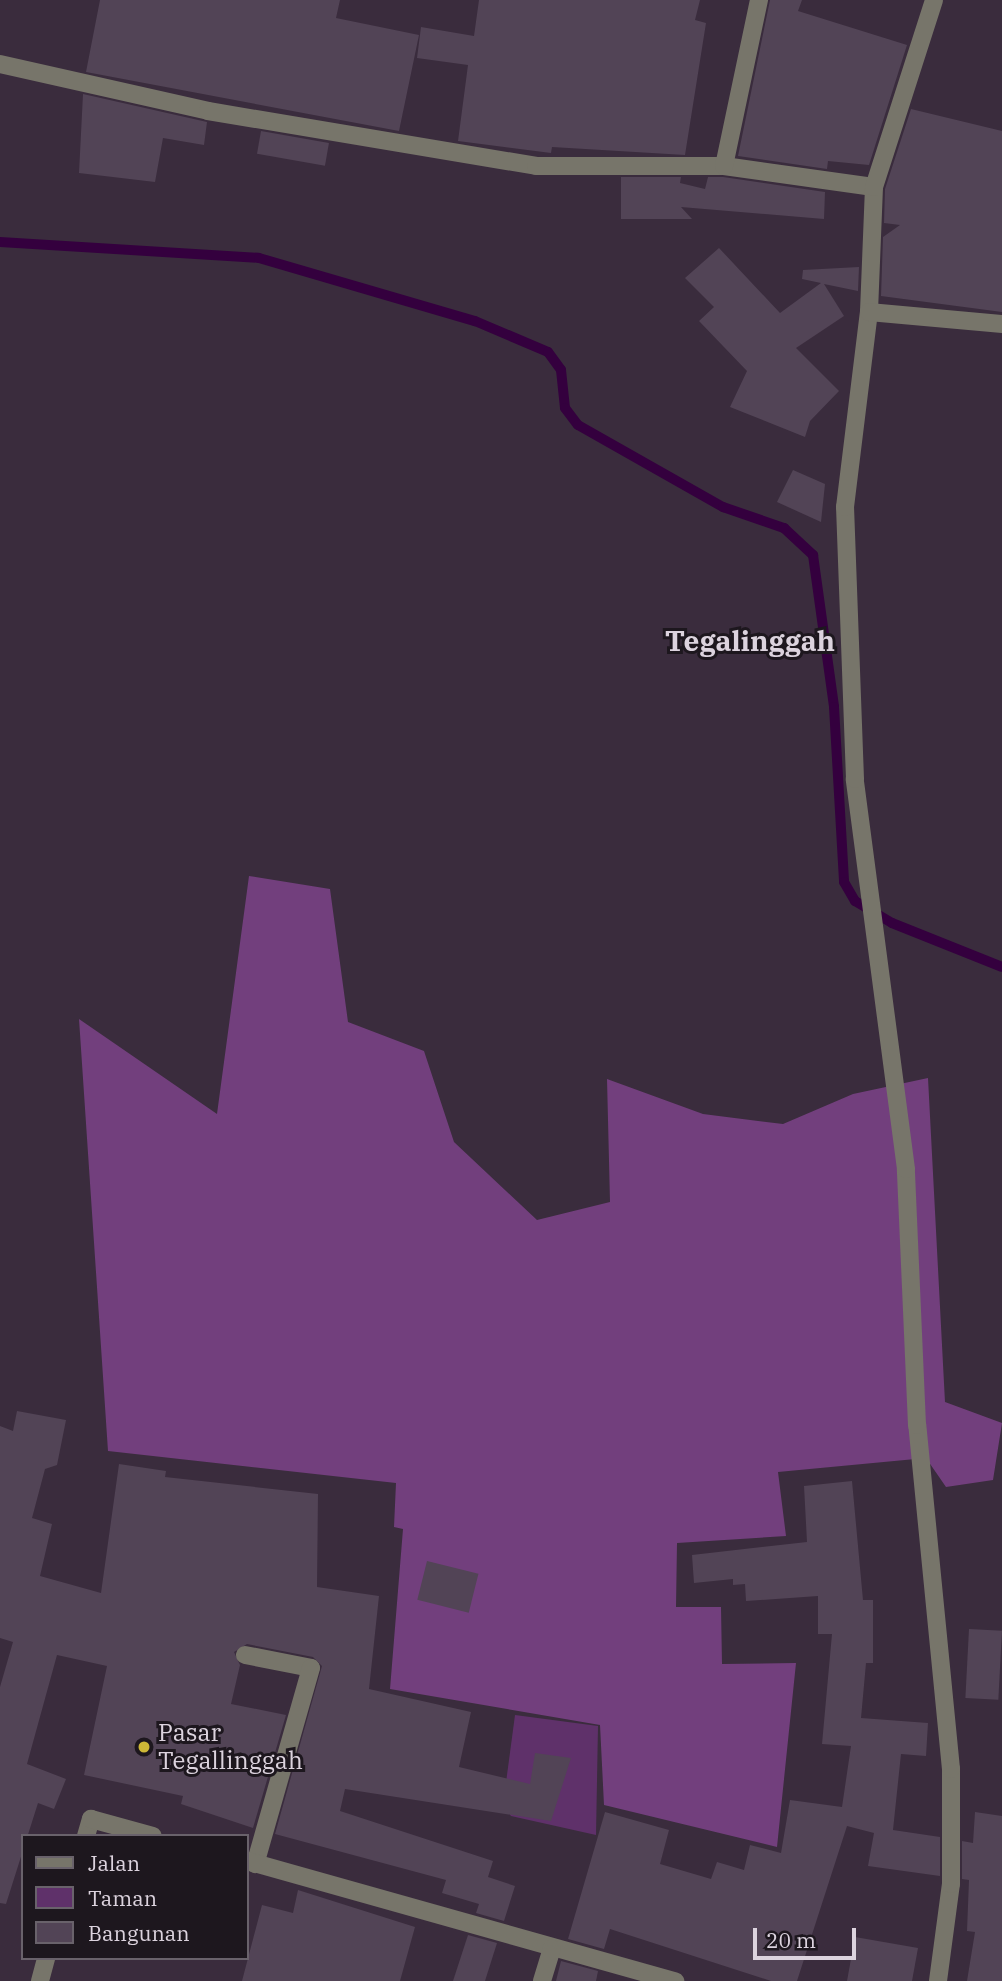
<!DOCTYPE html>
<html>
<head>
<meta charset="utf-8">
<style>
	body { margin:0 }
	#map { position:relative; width:1002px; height:1981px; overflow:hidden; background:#3a2c3d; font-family:"IBM Plex Serif",serif }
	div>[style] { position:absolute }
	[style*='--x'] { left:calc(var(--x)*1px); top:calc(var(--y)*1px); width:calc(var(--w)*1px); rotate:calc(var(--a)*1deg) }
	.green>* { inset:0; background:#5f316a }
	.forest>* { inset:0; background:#723f7d }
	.stream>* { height:10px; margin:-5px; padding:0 5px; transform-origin:5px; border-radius:5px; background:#34003e }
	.building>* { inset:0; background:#524456; transform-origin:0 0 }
	.minor>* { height:18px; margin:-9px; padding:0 9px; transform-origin:9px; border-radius:9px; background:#77756a }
	.dots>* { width:19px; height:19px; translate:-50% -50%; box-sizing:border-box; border:4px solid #1d171e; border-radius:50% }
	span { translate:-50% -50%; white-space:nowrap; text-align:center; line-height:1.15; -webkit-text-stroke:6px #1d171e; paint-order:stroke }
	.poi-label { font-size:24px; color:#dcd3de }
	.left { translate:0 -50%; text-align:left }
	.quarter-label { font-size:28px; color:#dcd3de; font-weight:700 }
	.legend { position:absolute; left:21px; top:1834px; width:228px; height:126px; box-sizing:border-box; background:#1d171e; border:2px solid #69626b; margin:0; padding:9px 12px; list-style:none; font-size:21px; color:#dcd3de }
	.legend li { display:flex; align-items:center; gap:14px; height:35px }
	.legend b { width:35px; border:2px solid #69626b }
	.scale { position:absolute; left:753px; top:1928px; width:103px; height:32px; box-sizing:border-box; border:4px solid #dcd3de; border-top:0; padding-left:9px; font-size:21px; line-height:24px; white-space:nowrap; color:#dcd3de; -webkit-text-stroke:5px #1d171e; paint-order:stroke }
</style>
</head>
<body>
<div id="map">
	<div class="green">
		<div style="clip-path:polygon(515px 1715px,598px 1726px,596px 1835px,511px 1816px,503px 1805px)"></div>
	</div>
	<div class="forest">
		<div style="clip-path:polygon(249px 876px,330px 889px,348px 1022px,424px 1051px,454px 1142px,537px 1220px,610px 1202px,607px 1079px,703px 1114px,783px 1124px,853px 1094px,928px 1078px,945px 1402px,1002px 1423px,993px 1480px,946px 1487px,926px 1458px,778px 1472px,786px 1536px,677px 1543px,676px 1607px,721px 1607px,722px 1664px,796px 1663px,777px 1847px,604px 1805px,600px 1725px,390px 1689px,403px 1529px,394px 1527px,396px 1483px,108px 1451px,79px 1019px,217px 1114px)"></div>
	</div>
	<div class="stream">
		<div style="--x:0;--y:242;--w:259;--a:3.5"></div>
		<div style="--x:259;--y:258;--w:225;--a:16.3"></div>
		<div style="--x:475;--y:321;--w:79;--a:23"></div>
		<div style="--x:548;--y:352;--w:22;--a:54"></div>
		<div style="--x:561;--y:370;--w:38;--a:84"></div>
		<div style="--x:565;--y:408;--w:21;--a:53"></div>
		<div style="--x:578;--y:425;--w:167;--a:29.5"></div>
		<div style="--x:723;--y:507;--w:65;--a:19"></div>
		<div style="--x:784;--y:528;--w:40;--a:43"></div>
		<div style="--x:813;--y:555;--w:153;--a:82.1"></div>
		<div style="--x:834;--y:707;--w:175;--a:86.7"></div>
		<div style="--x:844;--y:882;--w:22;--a:60"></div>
		<div style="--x:855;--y:901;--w:43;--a:30.7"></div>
		<div style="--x:892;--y:923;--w:118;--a:21.8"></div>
	</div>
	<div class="building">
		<div style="clip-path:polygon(100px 0,340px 0,336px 18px,419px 35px,399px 131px,86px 72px)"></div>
		<div style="clip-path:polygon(479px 0,700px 0,695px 20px,706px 23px,685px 155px,552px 147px,551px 153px,458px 141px,468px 65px,417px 58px,421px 27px,474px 36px)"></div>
		<div style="clip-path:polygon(770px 0,802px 0,798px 11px,907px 45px,869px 165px,828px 161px,827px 169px,738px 156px)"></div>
		<div style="clip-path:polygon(83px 94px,207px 122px,204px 145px,163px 138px,155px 182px,79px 173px)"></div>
		<div style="clip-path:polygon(911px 109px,1002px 131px,1002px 312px,881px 296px,883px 237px,900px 225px,884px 223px,885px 189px)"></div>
		<div style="left:261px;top:131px;width:69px;height:23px;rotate:10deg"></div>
		<div style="clip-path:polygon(621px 177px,681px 177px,680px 183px,705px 189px,708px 177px,723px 177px,825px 192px,824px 219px,681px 207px,692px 219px,621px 219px)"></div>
		<div style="clip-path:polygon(719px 248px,780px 313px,821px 283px,802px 279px,803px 270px,859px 267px,858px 291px,824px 284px,844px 316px,796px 348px,839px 391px,810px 421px,805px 437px,730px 407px,747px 371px,699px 321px,714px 307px,685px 278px)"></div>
		<div style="clip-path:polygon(793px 470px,825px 484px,821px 522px,777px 502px)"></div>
		<div style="clip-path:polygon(17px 1411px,66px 1420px,57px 1465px,45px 1469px,32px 1518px,52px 1524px,40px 1576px,101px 1593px,119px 1464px,166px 1471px,165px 1477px,318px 1494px,317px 1587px,379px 1596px,369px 1689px,471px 1712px,459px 1767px,530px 1784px,535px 1753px,571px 1758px,551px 1821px,345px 1789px,340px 1811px,493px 1861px,488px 1877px,515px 1886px,504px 1921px,476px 1913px,479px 1904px,442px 1893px,446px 1880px,275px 1834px,322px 1666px,313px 1657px,247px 1644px,234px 1652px,240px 1665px,231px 1704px,286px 1715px,253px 1828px,181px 1804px,183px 1796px,84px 1775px,107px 1666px,57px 1655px,27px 1764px,66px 1779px,54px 1809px,38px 1803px,6px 1904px,0 1903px,0 1687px,13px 1642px,0 1638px,0 1426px,13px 1431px)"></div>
		<div style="clip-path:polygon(852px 1481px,863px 1600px,873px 1600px,873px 1663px,866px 1663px,861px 1718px,928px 1723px,926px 1756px,901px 1754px,893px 1830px,940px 1837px,940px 1876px,868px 1866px,874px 1833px,847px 1826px,797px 1981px,771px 1981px,610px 1929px,604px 1949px,568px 1939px,605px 1812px,669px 1830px,660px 1864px,711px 1879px,717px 1862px,744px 1870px,750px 1845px,781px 1853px,790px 1800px,842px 1807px,851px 1746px,822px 1744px,832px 1634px,818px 1634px,818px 1596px,746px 1601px,745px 1584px,733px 1585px,733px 1579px,694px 1583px,692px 1555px,807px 1542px,804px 1486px)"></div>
		<div style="left:427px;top:1561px;width:53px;height:40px;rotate:14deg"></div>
		<div style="left:969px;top:1629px;width:33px;height:69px;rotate:3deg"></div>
		<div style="clip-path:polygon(975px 1812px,1002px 1816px,1002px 1981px,967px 1981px,975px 1932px,967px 1931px,969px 1880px,962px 1879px,962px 1841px,973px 1843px)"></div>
		<div style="clip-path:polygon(298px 1890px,415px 1927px,400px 1981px,242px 1981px,262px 1905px,293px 1913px)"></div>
		<div style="clip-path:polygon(468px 1935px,497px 1943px,485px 1981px,453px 1981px)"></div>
		<div style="clip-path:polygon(855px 1937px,918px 1948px,912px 1981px,847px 1981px)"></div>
		<div style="clip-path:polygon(561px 1961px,598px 1971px,596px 1981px,556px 1981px)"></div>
	</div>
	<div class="minor">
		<div style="--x:0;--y:64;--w:213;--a:12.7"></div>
		<div style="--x:208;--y:111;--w:333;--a:9.5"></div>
		<div style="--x:536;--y:166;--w:188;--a:0"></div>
		<div style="--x:724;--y:166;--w:151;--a:8"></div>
		<div style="--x:874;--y:187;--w:125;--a:92.3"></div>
		<div style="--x:724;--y:166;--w:170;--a:-78.1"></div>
		<div style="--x:874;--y:187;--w:196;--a:-72.2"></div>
		<div style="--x:245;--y:1655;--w:67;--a:11.1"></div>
		<div style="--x:311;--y:1668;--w:204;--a:105.9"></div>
		<div style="--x:86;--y:1836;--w:18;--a:-74"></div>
		<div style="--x:91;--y:1819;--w:64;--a:15.3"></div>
		<div style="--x:247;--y:1861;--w:445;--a:15.7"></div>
		<div style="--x:40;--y:1981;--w:24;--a:-75"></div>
		<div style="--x:542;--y:1981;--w:34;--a:-73"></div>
		<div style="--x:938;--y:1981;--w:98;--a:-82.4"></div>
		<div style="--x:951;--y:1884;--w:115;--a:-90"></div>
		<div style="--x:951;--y:1769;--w:346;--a:-95.6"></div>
		<div style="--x:917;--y:1425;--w:256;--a:-92.5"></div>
		<div style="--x:906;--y:1169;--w:393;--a:-97.5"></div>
		<div style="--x:855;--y:779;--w:272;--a:-92.1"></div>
		<div style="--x:845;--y:507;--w:196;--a:-83"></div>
		<div style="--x:869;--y:312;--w:134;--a:5.2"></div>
	</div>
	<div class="dots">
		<div style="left:144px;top:1747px;background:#ceb837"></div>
	</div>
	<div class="poi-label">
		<span class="left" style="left:158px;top:1747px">Pasar<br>Tegallinggah</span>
	</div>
	<div class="quarter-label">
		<span style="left:750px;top:641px">Tegalinggah</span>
	</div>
	<ul class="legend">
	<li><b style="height:9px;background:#77756a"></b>Jalan</li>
	<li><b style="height:19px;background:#5f316a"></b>Taman</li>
	<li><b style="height:19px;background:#524456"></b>Bangunan</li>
	</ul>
	<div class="scale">20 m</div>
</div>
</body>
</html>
